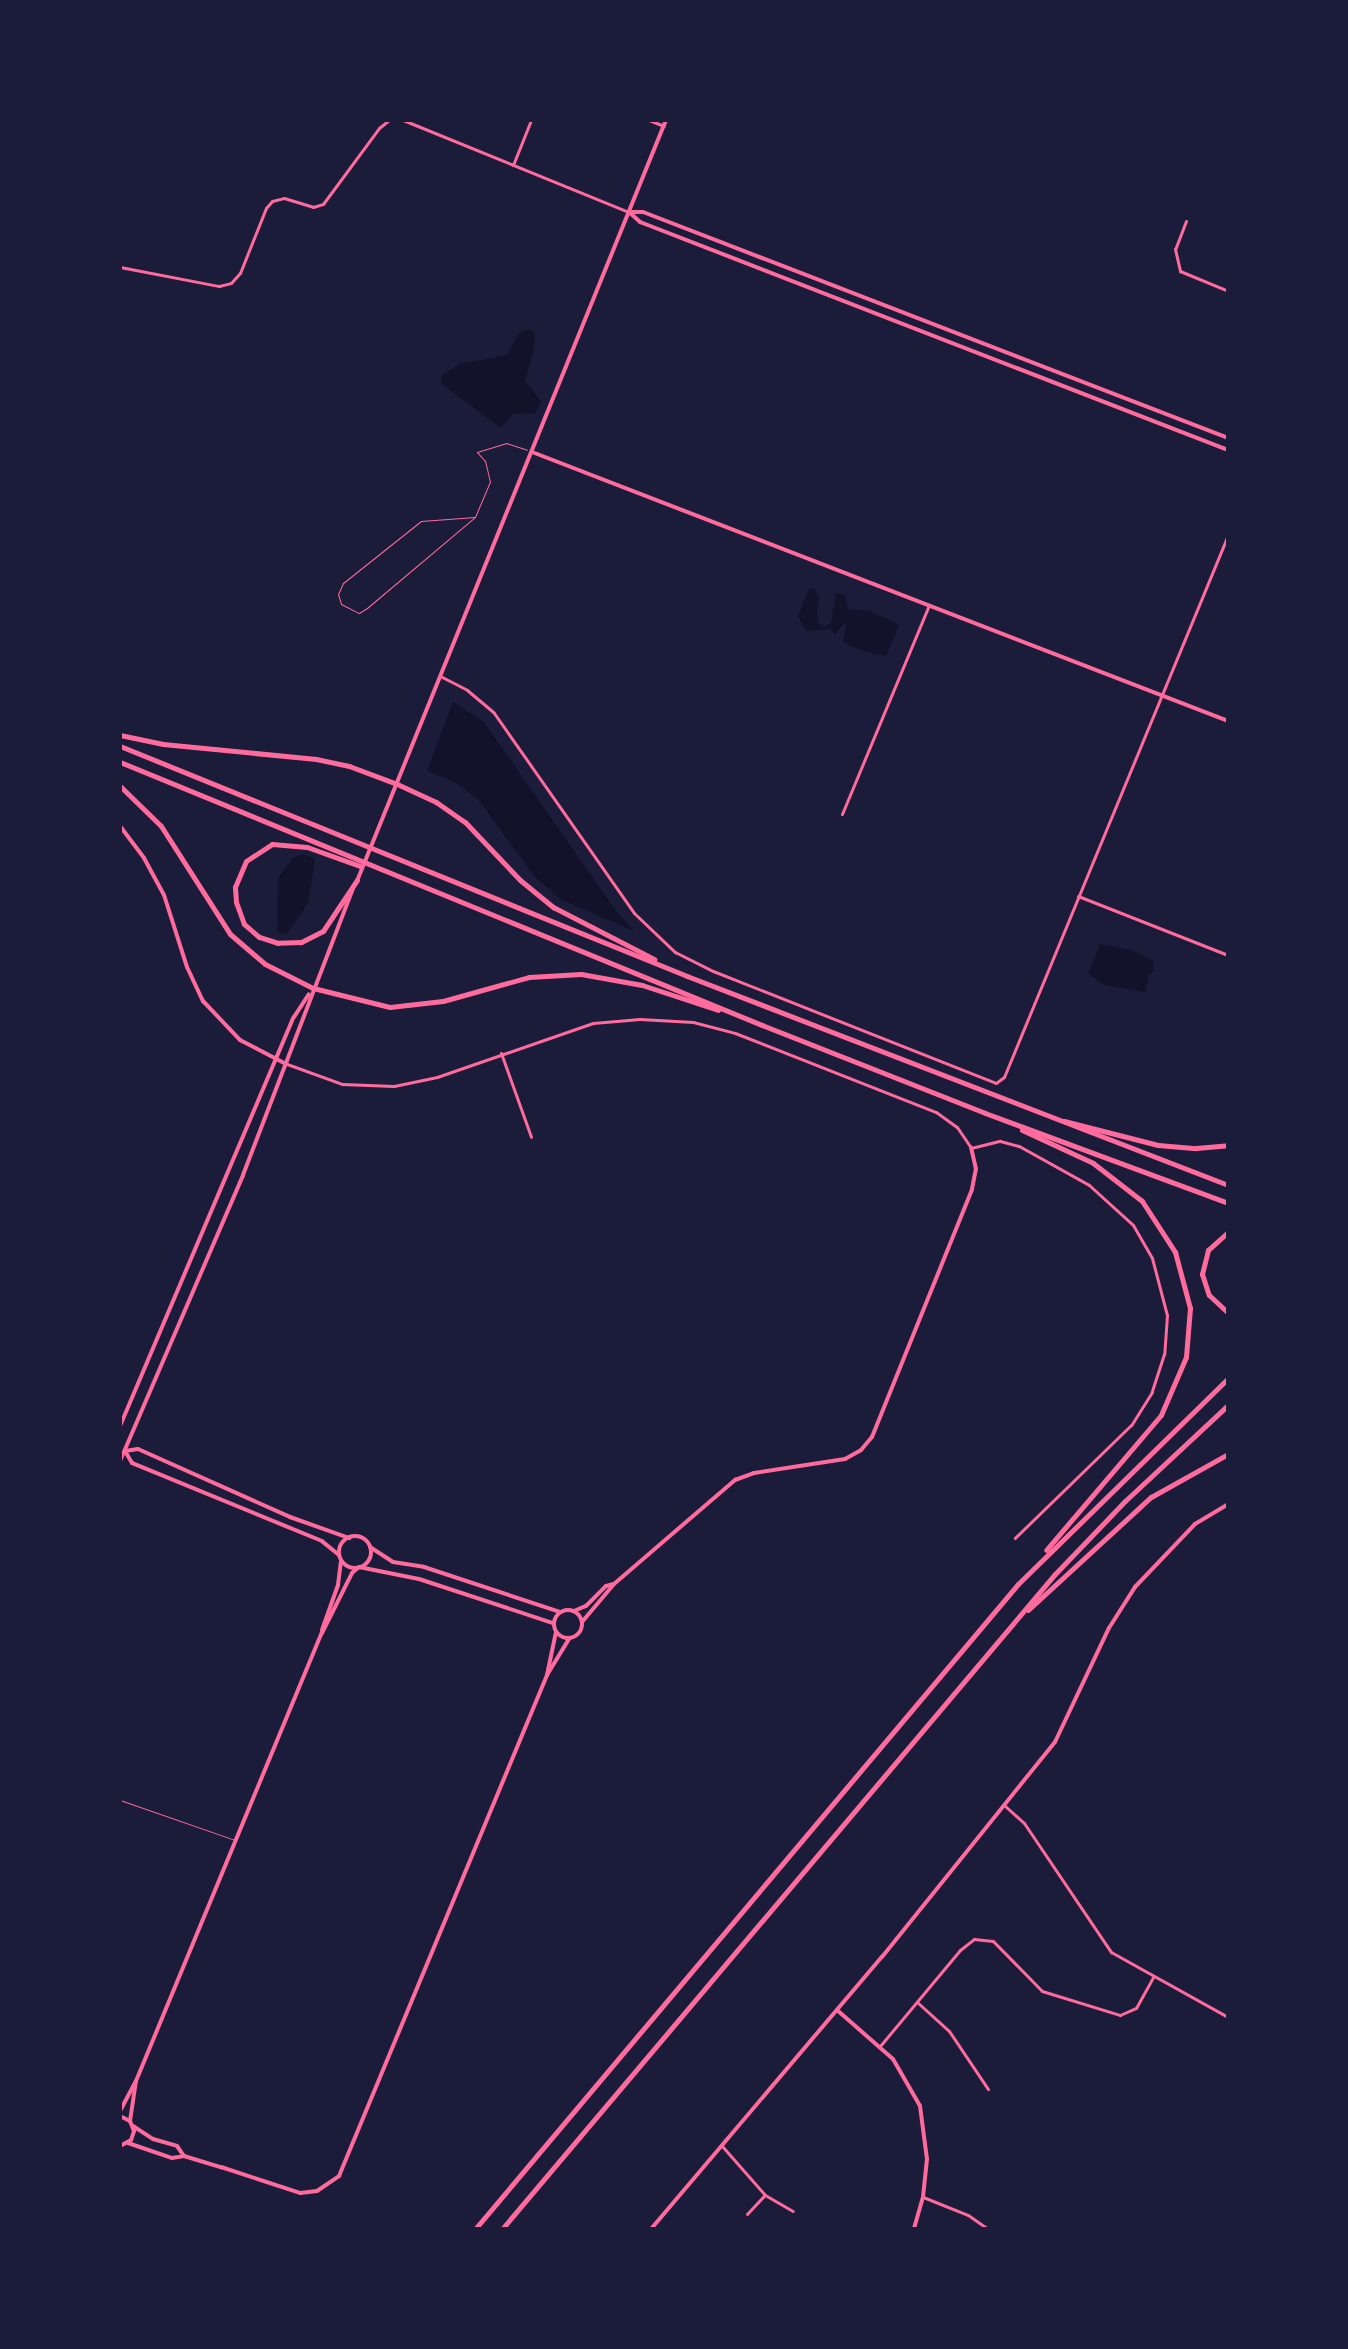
<!DOCTYPE html>
<html>
<head>
<meta charset="utf-8">
<style>
	body { margin:0 }
	#map { position:relative; width:1348px; height:2349px; overflow:hidden; background:#1b1b3a; font-family:"Varela Round",sans-serif }
	div>[style] { position:absolute }
	[style*='--x'] { left:calc(var(--x)*1px); top:calc(var(--y)*1px); width:calc(var(--w)*1px); rotate:calc(var(--a)*1deg) }
	.water>* { inset:0; background:#12122b }
	.service>* { height:1px; margin:-0.5px; padding:0 0.5px; transform-origin:0.5px; border-radius:0.5px; background:#ff6b9d }
	.minor>* { height:3px; margin:-1.5px; padding:0 1.5px; transform-origin:1.5px; border-radius:1.5px; background:#ff6b9d }
	.tertiary>* { height:4px; margin:-2px; padding:0 2px; transform-origin:2px; border-radius:2px; background:#ff6b9d }
	.tertiary>.ring { margin:-2px; padding:0; box-sizing:content-box; background:none; border:4px solid #ff6b9d; border-radius:50% }
	.secondary>* { height:4px; margin:-2px; padding:0 2px; transform-origin:2px; border-radius:2px; background:#ff6b9d }
	.motorway>* { height:5px; margin:-2.5px; padding:0 2.5px; transform-origin:2.5px; border-radius:2.5px; background:#ff6b9d }
	span { translate:-50% -50%; white-space:nowrap; text-align:center; line-height:1.15; -webkit-text-stroke:6px #1b1b3a; paint-order:stroke }
	.frame { position:absolute; inset:0; border:122px solid #1b1b3a; pointer-events:none }
</style>
</head>
<body>
<div id="map">
	<div class="water">
		<div style="clip-path:polygon(529px 329px,535px 334px,534px 348px,525px 381px,541px 401px,536px 413px,513px 414px,501px 428px,442px 384px,441px 376px,460px 364px,507px 355px,519px 333px)"></div>
		<div style="clip-path:polygon(809px 589px,815px 589px,819px 599px,817px 613px,819px 624px,824px 627px,831px 623px,836px 593px,845px 595px,848px 609px,870px 611px,899px 625px,886px 656px,866px 652px,843px 642px,847px 620px,835px 635px,830px 629px,806px 631px,798px 616px)"></div>
		<div style="clip-path:polygon(453px 702px,484px 722px,617px 912px,634px 931px,560px 899px,534px 876px,478px 799px,456px 783px,427px 771px)"></div>
		<div style="clip-path:polygon(303px 854px,315px 859px,308px 903px,287px 934px,277px 932px,278px 878px,293px 858px)"></div>
		<div style="clip-path:polygon(1100px 944px,1131px 950px,1153px 961px,1154px 971px,1149px 975px,1145px 992px,1104px 985px,1088px 974px)"></div>
	</div>
	<div class="service">
		<div style="--x:475;--y:517;--w:54;--a:175.8"></div>
		<div style="--x:421;--y:521;--w:100;--a:141.5"></div>
		<div style="--x:343;--y:583;--w:12;--a:114"></div>
		<div style="--x:338;--y:594;--w:10;--a:73"></div>
		<div style="--x:341;--y:604;--w:20;--a:27"></div>
		<div style="--x:359;--y:613;--w:9;--a:-32"></div>
		<div style="--x:367;--y:608;--w:141;--a:-40.1"></div>
		<div style="--x:475;--y:517;--w:38;--a:-67"></div>
		<div style="--x:490;--y:482;--w:22;--a:-103"></div>
		<div style="--x:485;--y:461;--w:12;--a:-132"></div>
		<div style="--x:477;--y:452;--w:30;--a:-17"></div>
		<div style="--x:506;--y:443;--w:22;--a:18"></div>
		<div style="--x:120;--y:1800;--w:122;--a:19.2"></div>
	</div>
	<div class="minor">
		<div style="--x:393;--y:120;--w:10;--a:0"></div>
		<div style="--x:403;--y:120;--w:244;--a:22.2"></div>
		<div style="--x:649;--y:120;--w:16;--a:22"></div>
		<div style="--x:513;--y:165;--w:48;--a:-68.2"></div>
		<div style="--x:1186;--y:221;--w:30;--a:111"></div>
		<div style="--x:1175;--y:249;--w:23;--a:77"></div>
		<div style="--x:1180;--y:271;--w:52;--a:22.6"></div>
		<div style="--x:120;--y:267;--w:101;--a:10.9"></div>
		<div style="--x:219;--y:286;--w:12;--a:-14"></div>
		<div style="--x:231;--y:283;--w:13;--a:-48"></div>
		<div style="--x:240;--y:273;--w:70;--a:-68.2"></div>
		<div style="--x:266;--y:208;--w:9;--a:-49"></div>
		<div style="--x:272;--y:201;--w:12;--a:-14"></div>
		<div style="--x:284;--y:198;--w:30;--a:17"></div>
		<div style="--x:313;--y:207;--w:10;--a:-17"></div>
		<div style="--x:323;--y:204;--w:94;--a:-53.6"></div>
		<div style="--x:379;--y:128;--w:13;--a:-39"></div>
		<div style="--x:442;--y:677;--w:28;--a:27"></div>
		<div style="--x:467;--y:690;--w:35;--a:40"></div>
		<div style="--x:494;--y:713;--w:244;--a:55"></div>
		<div style="--x:634;--y:913;--w:57;--a:43.6"></div>
		<div style="--x:675;--y:952;--w:42;--a:26.6"></div>
		<div style="--x:713;--y:971;--w:304;--a:21.6"></div>
		<div style="--x:996;--y:1083;--w:10;--a:-37"></div>
		<div style="--x:1004;--y:1077;--w:586;--a:-67.55"></div>
		<div style="--x:842;--y:814;--w:226;--a:-67.4"></div>
		<div style="--x:1078;--y:896;--w:161;--a:21.5"></div>
		<div style="--x:501;--y:1053;--w:89;--a:70.3"></div>
		<div style="--x:287;--y:1064;--w:59;--a:20"></div>
		<div style="--x:342;--y:1084;--w:52;--a:2.2"></div>
		<div style="--x:394;--y:1086;--w:44;--a:-11.8"></div>
		<div style="--x:437;--y:1077;--w:165;--a:-19.1"></div>
		<div style="--x:593;--y:1023;--w:47;--a:-4.9"></div>
		<div style="--x:640;--y:1019;--w:53;--a:3.2"></div>
		<div style="--x:693;--y:1022;--w:43;--a:14.7"></div>
		<div style="--x:735;--y:1033;--w:216;--a:21.5"></div>
		<div style="--x:936;--y:1112;--w:26;--a:36"></div>
		<div style="--x:957;--y:1127;--w:25;--a:56"></div>
		<div style="--x:971;--y:1148;--w:30;--a:-14"></div>
		<div style="--x:1000;--y:1141;--w:20;--a:15"></div>
		<div style="--x:1019;--y:1146;--w:80;--a:29.1"></div>
		<div style="--x:1089;--y:1185;--w:59;--a:42.3"></div>
		<div style="--x:1133;--y:1225;--w:38;--a:60"></div>
		<div style="--x:1152;--y:1258;--w:59;--a:75.3"></div>
		<div style="--x:1167;--y:1315;--w:39;--a:94"></div>
		<div style="--x:1164;--y:1354;--w:40;--a:108"></div>
		<div style="--x:1152;--y:1392;--w:39;--a:122"></div>
		<div style="--x:1131;--y:1425;--w:162;--a:135.8"></div>
		<div style="--x:1004;--y:1805;--w:27;--a:42"></div>
		<div style="--x:1024;--y:1823;--w:156;--a:56"></div>
		<div style="--x:1111;--y:1952;--w:134;--a:29.1"></div>
		<div style="--x:917;--y:2002;--w:43;--a:42.2"></div>
		<div style="--x:949;--y:2031;--w:70;--a:56.1"></div>
		<div style="--x:880;--y:2046;--w:125;--a:-50.2"></div>
		<div style="--x:960;--y:1950;--w:18;--a:-38"></div>
		<div style="--x:974;--y:1939;--w:19;--a:6"></div>
		<div style="--x:993;--y:1941;--w:70;--a:45.6"></div>
		<div style="--x:1042;--y:1991;--w:82;--a:17.1"></div>
		<div style="--x:1120;--y:2015;--w:17;--a:-24"></div>
		<div style="--x:1136;--y:2008;--w:35;--a:-61"></div>
		<div style="--x:722;--y:2146;--w:65;--a:48.7"></div>
		<div style="--x:765;--y:2195;--w:32;--a:30"></div>
		<div style="--x:923;--y:2197;--w:48;--a:21.8"></div>
		<div style="--x:968;--y:2215;--w:24;--a:35"></div>
		<div style="--x:747;--y:2214;--w:26;--a:-47"></div>
	</div>
	<div class="tertiary">
		<div style="--x:629;--y:212;--w:15;--a:42"></div>
		<div style="--x:640;--y:222;--w:631;--a:21.19"></div>
		<div style="--x:632;--y:212;--w:11;--a:0"></div>
		<div style="--x:643;--y:212;--w:627;--a:21.12"></div>
		<div style="--x:532;--y:452;--w:746;--a:21.13"></div>
		<div style="--x:120;--y:826;--w:40;--a:53"></div>
		<div style="--x:144;--y:858;--w:42;--a:61.6"></div>
		<div style="--x:164;--y:895;--w:76;--a:72.3"></div>
		<div style="--x:187;--y:967;--w:38;--a:65"></div>
		<div style="--x:203;--y:1001;--w:54;--a:46.5"></div>
		<div style="--x:240;--y:1040;--w:52;--a:27.6"></div>
		<div class="ring" style="left:339px;top:1536px;width:28px;height:28px"></div>
		<div style="--x:370;--y:1547;--w:27;--a:33"></div>
		<div style="--x:393;--y:1562;--w:31;--a:9"></div>
		<div style="--x:424;--y:1567;--w:143;--a:18.3"></div>
		<div style="--x:339;--y:1555;--w:22;--a:-141"></div>
		<div style="--x:322;--y:1541;--w:205;--a:-157.7"></div>
		<div style="--x:132;--y:1463;--w:14;--a:-120"></div>
		<div style="--x:125;--y:1451;--w:13;--a:-9"></div>
		<div style="--x:138;--y:1449;--w:167;--a:24.1"></div>
		<div style="--x:290;--y:1517;--w:63;--a:19.6"></div>
		<div class="ring" style="left:554px;top:1610px;width:24px;height:24px"></div>
		<div style="--x:574;--y:1611;--w:13;--a:-23"></div>
		<div style="--x:586;--y:1606;--w:28;--a:-45"></div>
		<div style="--x:606;--y:1586;--w:8;--a:-14"></div>
		<div style="--x:582;--y:1622;--w:50;--a:-49.9"></div>
		<div style="--x:614;--y:1584;--w:160;--a:-40.7"></div>
		<div style="--x:735;--y:1480;--w:20;--a:-20"></div>
		<div style="--x:754;--y:1473;--w:92;--a:-8.7"></div>
		<div style="--x:845;--y:1459;--w:18;--a:-29"></div>
		<div style="--x:861;--y:1450;--w:17;--a:-50"></div>
		<div style="--x:872;--y:1437;--w:267;--a:-68"></div>
		<div style="--x:972;--y:1189;--w:20;--a:-79"></div>
		<div style="--x:976;--y:1169;--w:22;--a:-103"></div>
		<div style="--x:322;--y:1630;--w:48;--a:-70.4"></div>
		<div style="--x:338;--y:1585;--w:23;--a:-83"></div>
		<div style="--x:547;--y:1675;--w:42;--a:-58.6"></div>
		<div style="--x:837;--y:2010;--w:74;--a:41.2"></div>
		<div style="--x:893;--y:2059;--w:54;--a:60.1"></div>
		<div style="--x:920;--y:2106;--w:53;--a:82.5"></div>
		<div style="--x:927;--y:2159;--w:38;--a:96"></div>
		<div style="--x:923;--y:2197;--w:33;--a:106"></div>
		<div style="--x:120;--y:2111;--w:34;--a:-62"></div>
		<div style="--x:136;--y:2081;--w:485;--a:-67.5"></div>
		<div style="--x:322;--y:1633;--w:67;--a:-63.4"></div>
		<div style="--x:352;--y:1573;--w:9;--a:-41"></div>
		<div style="--x:359;--y:1567;--w:61;--a:11.3"></div>
		<div style="--x:419;--y:1579;--w:141;--a:18.2"></div>
		<div style="--x:120;--y:2116;--w:11;--a:27"></div>
		<div style="--x:130;--y:2121;--w:11;--a:68"></div>
		<div style="--x:134;--y:2131;--w:9;--a:108"></div>
		<div style="--x:131;--y:2140;--w:13;--a:151"></div>
		<div style="--x:130;--y:2121;--w:40;--a:-81.5"></div>
		<div style="--x:133;--y:2126;--w:24;--a:33"></div>
		<div style="--x:153;--y:2139;--w:25;--a:16"></div>
		<div style="--x:177;--y:2146;--w:12;--a:55"></div>
		<div style="--x:128;--y:2143;--w:46;--a:18.8"></div>
		<div style="--x:172;--y:2158;--w:12;--a:-9"></div>
		<div style="--x:184;--y:2156;--w:39;--a:17"></div>
		<div style="--x:221;--y:2167;--w:83;--a:18.2"></div>
		<div style="--x:300;--y:2193;--w:17;--a:-7"></div>
		<div style="--x:317;--y:2191;--w:27;--a:-34"></div>
		<div style="--x:339;--y:2176;--w:542;--a:-67.45"></div>
		<div style="--x:547;--y:1675;--w:44;--a:-78.2"></div>
		<div style="--x:120;--y:2186;--w:42;--a:90"></div>
		<div style="--x:651;--y:2229;--w:357;--a:-49.7"></div>
		<div style="--x:882;--y:1957;--w:276;--a:-51.2"></div>
		<div style="--x:1055;--y:1742;--w:126;--a:-64.7"></div>
		<div style="--x:1109;--y:1628;--w:49;--a:-57.6"></div>
		<div style="--x:1135;--y:1587;--w:87;--a:-46.4"></div>
		<div style="--x:1195;--y:1524;--w:39;--a:-31"></div>
	</div>
	<div class="secondary">
		<div style="--x:357;--y:881;--w:821;--a:-67.9"></div>
		<div style="--x:120;--y:1426;--w:444;--a:-67"></div>
		<div style="--x:294;--y:1017;--w:27;--a:-57"></div>
		<div style="--x:120;--y:1461;--w:311;--a:-66.7"></div>
		<div style="--x:243;--y:1175;--w:306;--a:-69"></div>
	</div>
	<div class="motorway">
		<div style="--x:120;--y:735;--w:44;--a:11.8"></div>
		<div style="--x:163;--y:744;--w:154;--a:5.6"></div>
		<div style="--x:316;--y:759;--w:34;--a:12"></div>
		<div style="--x:349;--y:766;--w:51;--a:20.6"></div>
		<div style="--x:397;--y:784;--w:43;--a:24.8"></div>
		<div style="--x:436;--y:802;--w:35;--a:35"></div>
		<div style="--x:465;--y:822;--w:80;--a:46.5"></div>
		<div style="--x:520;--y:880;--w:43;--a:39.3"></div>
		<div style="--x:553;--y:907;--w:114;--a:27.2"></div>
		<div style="--x:120;--y:746;--w:612;--a:22.08"></div>
		<div style="--x:687;--y:976;--w:580;--a:21.12"></div>
		<div style="--x:120;--y:762;--w:694;--a:22.28"></div>
		<div style="--x:762;--y:1025;--w:240;--a:21.5"></div>
		<div style="--x:985;--y:1113;--w:259;--a:20.3"></div>
		<div style="--x:120;--y:786;--w:57;--a:44.3"></div>
		<div style="--x:161;--y:826;--w:128;--a:57.4"></div>
		<div style="--x:230;--y:934;--w:46;--a:40.6"></div>
		<div style="--x:265;--y:964;--w:54;--a:26.6"></div>
		<div style="--x:313;--y:988;--w:79;--a:13.9"></div>
		<div style="--x:390;--y:1007;--w:53;--a:-6.5"></div>
		<div style="--x:443;--y:1001;--w:89;--a:-15.6"></div>
		<div style="--x:529;--y:977;--w:52;--a:-3.3"></div>
		<div style="--x:581;--y:974;--w:62;--a:10.2"></div>
		<div style="--x:642;--y:985;--w:80;--a:18.2"></div>
		<div style="--x:357;--y:880;--w:61;--a:123.7"></div>
		<div style="--x:323;--y:931;--w:25;--a:153"></div>
		<div style="--x:301;--y:942;--w:23;--a:178"></div>
		<div style="--x:278;--y:943;--w:20;--a:-162"></div>
		<div style="--x:259;--y:937;--w:20;--a:-139"></div>
		<div style="--x:244;--y:924;--w:23;--a:-110"></div>
		<div style="--x:236;--y:902;--w:15;--a:-94"></div>
		<div style="--x:235;--y:887;--w:28;--a:-67"></div>
		<div style="--x:246;--y:861;--w:31;--a:-33"></div>
		<div style="--x:272;--y:844;--w:35;--a:5"></div>
		<div style="--x:307;--y:847;--w:56;--a:19.7"></div>
		<div style="--x:1064;--y:1121;--w:97;--a:14.3"></div>
		<div style="--x:1158;--y:1145;--w:38;--a:5"></div>
		<div style="--x:1196;--y:1148;--w:32;--a:-5"></div>
		<div style="--x:1022;--y:1130;--w:78;--a:24.9"></div>
		<div style="--x:1093;--y:1163;--w:62;--a:37.8"></div>
		<div style="--x:1142;--y:1201;--w:61;--a:57.1"></div>
		<div style="--x:1175;--y:1252;--w:58;--a:75"></div>
		<div style="--x:1190;--y:1308;--w:49;--a:94.7"></div>
		<div style="--x:1186;--y:1357;--w:63;--a:113.3"></div>
		<div style="--x:1161;--y:1415;--w:177;--a:130.4"></div>
		<div style="--x:1228;--y:1232;--w:27;--a:138"></div>
		<div style="--x:1208;--y:1250;--w:25;--a:104"></div>
		<div style="--x:1202;--y:1274;--w:22;--a:72"></div>
		<div style="--x:1209;--y:1295;--w:26;--a:43"></div>
		<div style="--x:1028;--y:1610;--w:167;--a:-42.6"></div>
		<div style="--x:1151;--y:1497;--w:88;--a:-29.2"></div>
		<div style="--x:475;--y:2229;--w:843;--a:-49.91"></div>
		<div style="--x:1018;--y:1584;--w:294;--a:-44.4"></div>
		<div style="--x:502;--y:2229;--w:857;--a:-49.83"></div>
		<div style="--x:1055;--y:1574;--w:101;--a:-46.2"></div>
		<div style="--x:1125;--y:1501;--w:141;--a:-43"></div>
	</div>
	<div class="frame"></div>
</div>
</body>
</html>
